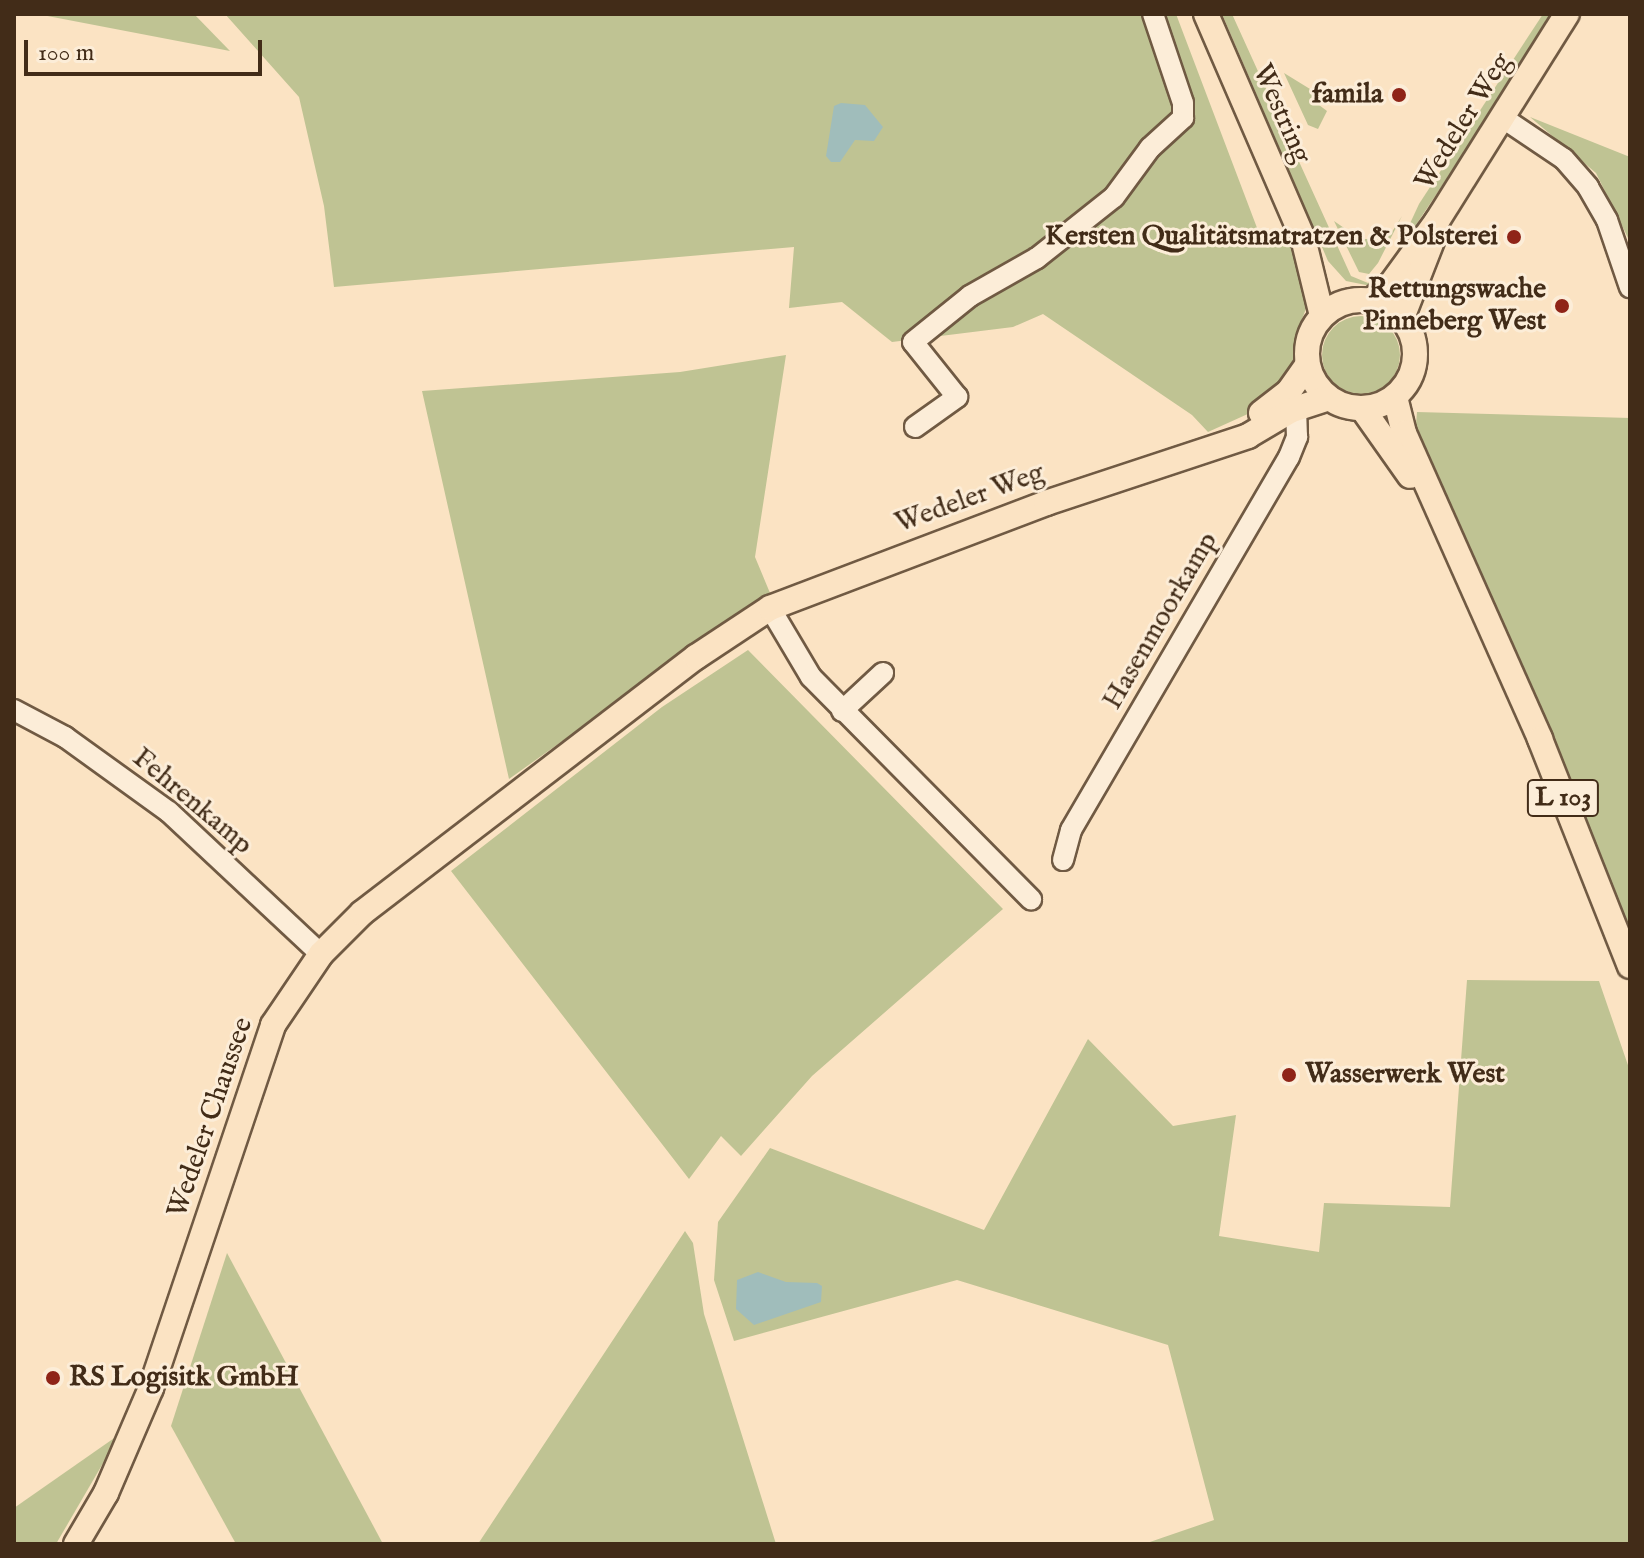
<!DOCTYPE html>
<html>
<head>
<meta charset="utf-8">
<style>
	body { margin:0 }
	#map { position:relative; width:1644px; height:1558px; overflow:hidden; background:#fbe3c3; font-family:"IM FELL English",serif }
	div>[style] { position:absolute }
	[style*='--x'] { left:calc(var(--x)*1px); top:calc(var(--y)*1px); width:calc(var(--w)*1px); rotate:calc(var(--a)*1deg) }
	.green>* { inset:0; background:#bfc393 }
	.round { border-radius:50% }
	.water>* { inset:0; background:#a0bdbb }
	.roads { filter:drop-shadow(2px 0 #705a43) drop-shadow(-2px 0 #705a43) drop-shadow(0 2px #705a43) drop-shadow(0 -2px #705a43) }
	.minor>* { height:20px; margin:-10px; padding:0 10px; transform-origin:10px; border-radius:10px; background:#fcedd8 }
	.major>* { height:24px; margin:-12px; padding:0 12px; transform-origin:12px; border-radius:12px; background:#fbe3c3 }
	.major>.ring { margin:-12px; padding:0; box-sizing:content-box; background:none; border:24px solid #fbe3c3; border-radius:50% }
	.dots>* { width:22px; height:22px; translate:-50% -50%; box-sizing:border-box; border:4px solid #fcedd8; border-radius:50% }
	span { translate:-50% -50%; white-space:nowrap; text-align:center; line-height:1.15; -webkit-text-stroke:6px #fcedd8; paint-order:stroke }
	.shield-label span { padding:2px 6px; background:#fcedd8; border:2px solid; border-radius:6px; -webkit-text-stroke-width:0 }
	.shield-label { font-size:26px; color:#422c18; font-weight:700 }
	.poi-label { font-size:28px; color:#422c18; font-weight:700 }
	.right { translate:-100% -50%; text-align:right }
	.left { translate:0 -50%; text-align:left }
	.street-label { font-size:28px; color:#422c18 }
	.frame { position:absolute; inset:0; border:16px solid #422c18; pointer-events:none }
	.scale { position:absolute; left:24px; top:40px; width:238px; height:36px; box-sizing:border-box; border:4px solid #422c18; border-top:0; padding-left:10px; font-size:24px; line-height:28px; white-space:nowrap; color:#422c18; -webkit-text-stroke:6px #fcedd8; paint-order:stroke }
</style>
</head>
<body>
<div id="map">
	<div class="green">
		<div style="clip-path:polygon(37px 14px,194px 14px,230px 51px)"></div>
		<div style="clip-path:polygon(225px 14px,1176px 14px,1262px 241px,1285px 231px,1305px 273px,1309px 301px,1297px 332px,1294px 365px,1261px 408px,1208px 432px,1192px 415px,1043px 314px,1013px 327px,892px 342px,842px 302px,789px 308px,794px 247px,334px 287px,324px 206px,299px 97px)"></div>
		<div style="clip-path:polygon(1222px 14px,1232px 14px,1351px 276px,1368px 283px,1390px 270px,1371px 286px,1346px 281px,1328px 261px)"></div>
		<div style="clip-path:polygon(1543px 14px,1556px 14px,1394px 258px,1419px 204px)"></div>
		<div style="clip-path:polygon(1284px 73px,1323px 97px,1319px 105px,1327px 111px,1318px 129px,1308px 125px)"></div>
		<div style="clip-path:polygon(1530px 117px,1630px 157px,1630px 242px,1596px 173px)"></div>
		<div style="clip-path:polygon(1402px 216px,1378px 263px,1369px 274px,1359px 272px,1334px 221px,1360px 239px,1376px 239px,1390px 235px)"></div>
		<div class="round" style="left:1322px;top:316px;width:78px;height:78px"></div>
		<div style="clip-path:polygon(786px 355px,755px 557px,770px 593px,509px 779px,422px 391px,680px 372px)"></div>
		<div style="clip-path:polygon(1417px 412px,1630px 418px,1630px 933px,1415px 436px)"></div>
		<div style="clip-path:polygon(748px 650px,1003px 909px,812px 1076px,741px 1156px,721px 1136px,689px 1179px,451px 871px,662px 707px)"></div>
		<div style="clip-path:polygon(1467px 980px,1599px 981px,1630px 1071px,1630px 1544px,1144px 1544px,1214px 1520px,1168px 1345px,957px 1280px,734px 1341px,714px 1280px,718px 1222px,770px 1148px,984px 1230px,1088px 1039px,1173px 1126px,1236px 1115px,1219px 1236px,1319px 1252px,1324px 1203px,1450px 1207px)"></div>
		<div style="clip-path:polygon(685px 1231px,693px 1243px,704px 1314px,776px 1544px,478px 1544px)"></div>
		<div style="clip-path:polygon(227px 1253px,383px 1544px,236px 1544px,171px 1426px)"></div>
		<div style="clip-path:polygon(120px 1434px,56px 1544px,14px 1544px,14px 1508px)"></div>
	</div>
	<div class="water">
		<div style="clip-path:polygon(841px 103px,865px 105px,883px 127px,874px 141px,855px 140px,840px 162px,831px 162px,826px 156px,834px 106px)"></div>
		<div style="clip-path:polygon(758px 1272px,786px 1282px,817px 1283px,822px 1286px,821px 1302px,754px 1325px,736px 1309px,737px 1280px)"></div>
	</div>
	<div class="roads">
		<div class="minor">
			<div style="--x:1503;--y:118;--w:73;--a:33.9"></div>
			<div style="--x:1564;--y:159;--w:37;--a:49"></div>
			<div style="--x:1588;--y:187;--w:38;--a:60"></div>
			<div style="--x:1607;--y:220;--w:71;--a:71.1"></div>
			<div style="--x:915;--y:427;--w:52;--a:-35.5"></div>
			<div style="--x:957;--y:397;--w:70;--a:-128.7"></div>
			<div style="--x:913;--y:342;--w:73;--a:-38.9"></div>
			<div style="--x:970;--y:296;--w:77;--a:-29.6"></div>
			<div style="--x:1037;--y:258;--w:98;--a:-38.4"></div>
			<div style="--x:1114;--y:197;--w:61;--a:-53.7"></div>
			<div style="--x:1150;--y:148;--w:45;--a:-42.3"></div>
			<div style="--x:1183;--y:118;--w:15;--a:-90"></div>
			<div style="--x:1183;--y:103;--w:94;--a:-108.6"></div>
			<div style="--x:770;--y:608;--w:80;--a:59.3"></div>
			<div style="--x:811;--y:677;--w:313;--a:45.3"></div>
			<div style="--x:14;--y:710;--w:58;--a:27.9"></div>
			<div style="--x:65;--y:737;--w:128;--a:35.8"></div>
			<div style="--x:169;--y:812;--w:208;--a:43.1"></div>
			<div style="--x:842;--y:711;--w:56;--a:-42.8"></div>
			<div style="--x:1063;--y:860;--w:31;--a:-75"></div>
			<div style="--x:1071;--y:830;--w:432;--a:-59.7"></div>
			<div style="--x:1289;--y:457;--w:22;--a:-68"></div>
			<div style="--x:1297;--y:437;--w:29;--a:-92"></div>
		</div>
		<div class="major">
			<div style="--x:1206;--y:14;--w:244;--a:66.6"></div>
			<div style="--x:1303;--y:238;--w:80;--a:76.3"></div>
			<div class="ring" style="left:1307px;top:300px;width:84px;height:84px"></div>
			<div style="--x:1371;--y:301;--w:26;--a:-40"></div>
			<div style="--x:1391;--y:284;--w:78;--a:-53.9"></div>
			<div style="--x:1437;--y:221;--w:244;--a:-57.9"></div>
			<div style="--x:1402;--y:318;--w:93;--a:-68.7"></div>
			<div style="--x:1395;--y:397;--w:37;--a:76"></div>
			<div style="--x:1404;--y:433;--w:335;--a:66"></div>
			<div style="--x:1540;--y:739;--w:244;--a:68.4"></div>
			<div style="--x:1362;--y:408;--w:83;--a:54.8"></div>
			<div style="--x:1261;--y:413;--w:36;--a:-38"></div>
			<div style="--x:1289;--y:391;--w:32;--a:-55"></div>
			<div style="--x:76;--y:1544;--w:59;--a:-59.5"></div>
			<div style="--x:106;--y:1493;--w:114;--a:-66.8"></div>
			<div style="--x:151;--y:1388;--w:383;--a:-71.4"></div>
			<div style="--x:273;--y:1025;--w:86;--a:-55.9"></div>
			<div style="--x:321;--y:954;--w:58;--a:-45"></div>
			<div style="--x:362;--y:913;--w:421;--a:-37.5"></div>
			<div style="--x:696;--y:657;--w:89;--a:-33.5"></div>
			<div style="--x:770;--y:608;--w:295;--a:-20.8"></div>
			<div style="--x:1046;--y:503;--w:213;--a:-18.3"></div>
			<div style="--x:1248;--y:436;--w:51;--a:-30.6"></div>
			<div style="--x:1292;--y:410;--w:38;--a:-18"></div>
		</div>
	</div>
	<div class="dots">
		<div style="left:1399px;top:95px;background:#8f2418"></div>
		<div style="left:1514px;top:237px;background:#8f2418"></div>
		<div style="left:1562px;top:306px;background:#8f2418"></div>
		<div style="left:1289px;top:1075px;background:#8f2418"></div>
		<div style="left:53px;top:1378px;background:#8f2418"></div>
	</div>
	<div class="shield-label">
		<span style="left:1563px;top:798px">L 103</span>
	</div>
	<div class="poi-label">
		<span class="right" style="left:1383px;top:95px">famila</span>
		<span class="right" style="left:1498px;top:237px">Kersten Qualitätsmatratzen &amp; Polsterei</span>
		<span class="right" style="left:1546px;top:306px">Rettungswache<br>Pinneberg West</span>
		<span class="left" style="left:1305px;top:1075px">Wasserwerk West</span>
		<span class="left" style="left:69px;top:1378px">RS Logisitk GmbH</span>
	</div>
	<div class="street-label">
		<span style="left:1281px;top:114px;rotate:66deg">Westring</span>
		<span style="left:1464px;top:122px;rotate:-58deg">Wedeler Weg</span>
		<span style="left:970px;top:499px;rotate:-20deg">Wedeler Weg</span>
		<span style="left:1161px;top:621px;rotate:-60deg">Hasenmoorkamp</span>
		<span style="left:192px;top:802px;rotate:40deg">Fehrenkamp</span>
		<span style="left:211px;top:1118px;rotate:-71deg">Wedeler Chaussee</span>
	</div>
	<div class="frame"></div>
	<div class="scale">100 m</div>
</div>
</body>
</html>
